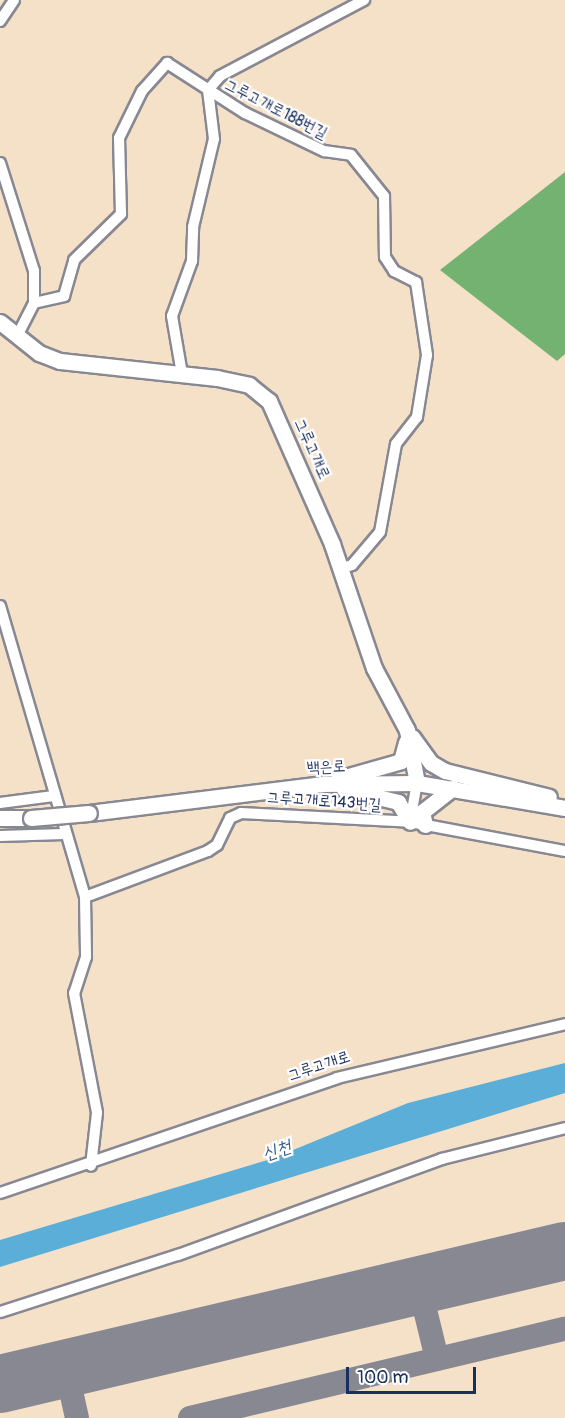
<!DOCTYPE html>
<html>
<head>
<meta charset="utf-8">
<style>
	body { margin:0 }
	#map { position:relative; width:565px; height:1418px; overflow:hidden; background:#f5e1c8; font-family:Pangolin,"Poor Story",sans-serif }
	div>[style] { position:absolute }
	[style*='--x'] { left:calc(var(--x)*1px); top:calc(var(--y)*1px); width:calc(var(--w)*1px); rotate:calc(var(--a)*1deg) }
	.forest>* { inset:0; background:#74b272 }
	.water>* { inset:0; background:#5baed7 }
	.taxiway>* { height:24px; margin:-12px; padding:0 12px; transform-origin:12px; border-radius:12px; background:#888893 }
	.runway>* { height:58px; margin:-29px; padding:0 29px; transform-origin:29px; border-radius:29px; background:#888893 }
	.roads { filter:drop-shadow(2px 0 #888893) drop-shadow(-2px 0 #888893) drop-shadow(0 2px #888893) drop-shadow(0 -2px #888893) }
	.street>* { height:10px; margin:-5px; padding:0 5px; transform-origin:5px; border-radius:5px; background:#fff }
	.secondary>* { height:15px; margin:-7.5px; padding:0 7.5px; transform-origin:7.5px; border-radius:7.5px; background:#fff }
	.bridges { filter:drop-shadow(2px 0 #888893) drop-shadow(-2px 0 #888893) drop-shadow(0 2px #888893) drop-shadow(0 -2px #888893) }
	.secondary-bridge>* { height:15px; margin:-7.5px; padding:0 7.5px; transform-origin:7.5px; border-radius:7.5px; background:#fff }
	span { translate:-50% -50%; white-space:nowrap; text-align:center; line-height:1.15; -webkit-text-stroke:4.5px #fff; paint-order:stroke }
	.street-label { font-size:16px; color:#1b2f5e }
	.water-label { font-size:18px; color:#315b88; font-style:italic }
	.scale { position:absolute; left:346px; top:1367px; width:130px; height:27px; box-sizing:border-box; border:3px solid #1b2f5e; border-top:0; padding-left:8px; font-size:18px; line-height:21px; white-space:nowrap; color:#1b2f5e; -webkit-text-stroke:4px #fff; paint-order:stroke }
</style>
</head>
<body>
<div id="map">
	<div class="forest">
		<div style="clip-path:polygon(565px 172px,565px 354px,557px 361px,440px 270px)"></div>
	</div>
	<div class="water">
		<div style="clip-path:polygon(565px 1063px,565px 1093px,0 1267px,0 1240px,271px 1159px,408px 1103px)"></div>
	</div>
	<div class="taxiway">
		<div style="--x:419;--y:1285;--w:76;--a:76.3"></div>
		<div style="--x:66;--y:1368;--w:51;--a:77.6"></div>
		<div style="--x:190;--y:1418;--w:385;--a:-13.4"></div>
	</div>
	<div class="runway">
		<div style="--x:0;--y:1384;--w:580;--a:-13.25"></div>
	</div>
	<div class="roads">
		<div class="street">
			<div style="--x:0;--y:21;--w:25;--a:-56"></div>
			<div style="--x:0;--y:163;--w:113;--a:72.5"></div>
			<div style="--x:34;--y:271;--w:32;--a:90"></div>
			<div style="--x:34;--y:303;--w:36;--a:117"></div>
			<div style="--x:34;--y:303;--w:31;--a:-13"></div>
			<div style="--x:64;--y:296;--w:37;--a:-74"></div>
			<div style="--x:74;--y:260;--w:66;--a:-44.4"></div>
			<div style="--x:121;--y:214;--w:76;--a:-91.5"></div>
			<div style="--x:119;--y:138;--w:52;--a:-63.9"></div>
			<div style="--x:142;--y:91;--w:38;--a:-48"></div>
			<div style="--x:167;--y:63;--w:93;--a:32.7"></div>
			<div style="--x:245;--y:113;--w:88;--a:25.7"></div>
			<div style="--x:324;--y:151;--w:27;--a:8"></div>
			<div style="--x:351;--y:155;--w:53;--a:51.2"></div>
			<div style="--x:384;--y:196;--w:61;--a:89.1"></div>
			<div style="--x:385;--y:257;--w:17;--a:57"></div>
			<div style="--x:394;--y:271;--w:25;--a:27"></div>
			<div style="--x:416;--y:282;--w:74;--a:81.4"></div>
			<div style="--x:427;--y:355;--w:63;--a:99.2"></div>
			<div style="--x:417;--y:417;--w:34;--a:128"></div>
			<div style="--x:396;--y:444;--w:89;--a:100.3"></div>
			<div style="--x:380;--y:532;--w:43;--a:130.3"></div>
			<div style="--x:352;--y:565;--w:13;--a:162"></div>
			<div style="--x:182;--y:374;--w:59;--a:-99.8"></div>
			<div style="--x:172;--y:316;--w:59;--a:-70"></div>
			<div style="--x:192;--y:261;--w:34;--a:-88"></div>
			<div style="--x:193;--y:227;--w:90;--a:-76.6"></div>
			<div style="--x:214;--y:139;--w:49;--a:-97"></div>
			<div style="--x:208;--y:90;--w:18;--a:-49"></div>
			<div style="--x:220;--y:76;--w:163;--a:-27.8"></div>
			<div style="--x:0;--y:606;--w:303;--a:73.7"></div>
			<div style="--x:85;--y:897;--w:60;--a:89"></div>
			<div style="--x:86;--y:957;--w:38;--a:108"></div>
			<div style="--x:74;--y:993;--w:122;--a:79.1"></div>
			<div style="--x:97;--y:1113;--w:53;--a:96.5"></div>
			<div style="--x:0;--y:803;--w:54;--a:-7.4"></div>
			<div style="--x:410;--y:822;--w:40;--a:-80"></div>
			<div style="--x:0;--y:836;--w:64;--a:-1.8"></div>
			<div style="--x:85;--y:897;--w:131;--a:-20.5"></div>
			<div style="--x:208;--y:851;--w:11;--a:-34"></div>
			<div style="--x:217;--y:845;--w:30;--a:-64"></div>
			<div style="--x:230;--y:818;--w:12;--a:-24"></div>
			<div style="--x:241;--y:813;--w:169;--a:3"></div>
			<div style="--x:410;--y:822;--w:158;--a:10.6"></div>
			<div style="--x:0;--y:1193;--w:356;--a:-18.8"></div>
			<div style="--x:337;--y:1078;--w:234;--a:-13.3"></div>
			<div style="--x:0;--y:1312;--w:187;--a:-17.8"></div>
			<div style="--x:178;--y:1255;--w:281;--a:-20"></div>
			<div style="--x:442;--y:1159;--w:127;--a:-14.1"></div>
		</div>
		<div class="secondary">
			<div style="--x:0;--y:322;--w:50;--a:38.5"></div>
			<div style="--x:39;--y:353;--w:22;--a:21"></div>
			<div style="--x:60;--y:361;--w:158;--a:6.2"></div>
			<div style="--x:217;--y:378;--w:33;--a:12"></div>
			<div style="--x:249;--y:385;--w:26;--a:39"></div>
			<div style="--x:269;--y:401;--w:156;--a:66.2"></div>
			<div style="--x:332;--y:544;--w:131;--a:71.3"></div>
			<div style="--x:374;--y:668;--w:70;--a:62"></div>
			<div style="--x:407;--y:730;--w:54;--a:79.3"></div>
			<div style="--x:412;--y:737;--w:32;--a:54"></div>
			<div style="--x:431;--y:763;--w:16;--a:30"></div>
			<div style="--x:445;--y:771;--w:107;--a:14"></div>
			<div style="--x:338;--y:779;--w:66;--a:-15.9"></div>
			<div style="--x:401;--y:761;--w:20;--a:-75"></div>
			<div style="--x:344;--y:789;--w:56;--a:13.5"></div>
			<div style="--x:398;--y:802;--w:23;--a:59"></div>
			<div style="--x:89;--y:813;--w:234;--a:-7.1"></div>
			<div style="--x:321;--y:784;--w:96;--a:-0.6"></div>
			<div style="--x:417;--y:783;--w:150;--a:9.6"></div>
			<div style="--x:0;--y:818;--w:31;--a:0"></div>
			<div style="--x:425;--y:825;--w:13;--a:-103"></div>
			<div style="--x:422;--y:812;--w:39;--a:-38"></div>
		</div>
	</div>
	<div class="bridges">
		<div class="secondary-bridge">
			<div style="--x:31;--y:818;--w:58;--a:-4.9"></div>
		</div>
	</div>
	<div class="street-label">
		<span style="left:276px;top:109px;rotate:27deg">그루고개로188번길</span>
		<span style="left:312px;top:449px;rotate:66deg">그루고개로</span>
		<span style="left:326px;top:767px;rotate:-3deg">백은로</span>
		<span style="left:324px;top:801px;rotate:4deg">그루고개로143번길</span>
		<span style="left:319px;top:1066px;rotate:-18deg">그루고개로</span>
	</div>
	<div class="water-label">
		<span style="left:277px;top:1151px;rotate:-19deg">신천</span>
	</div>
	<div class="scale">100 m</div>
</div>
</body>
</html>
